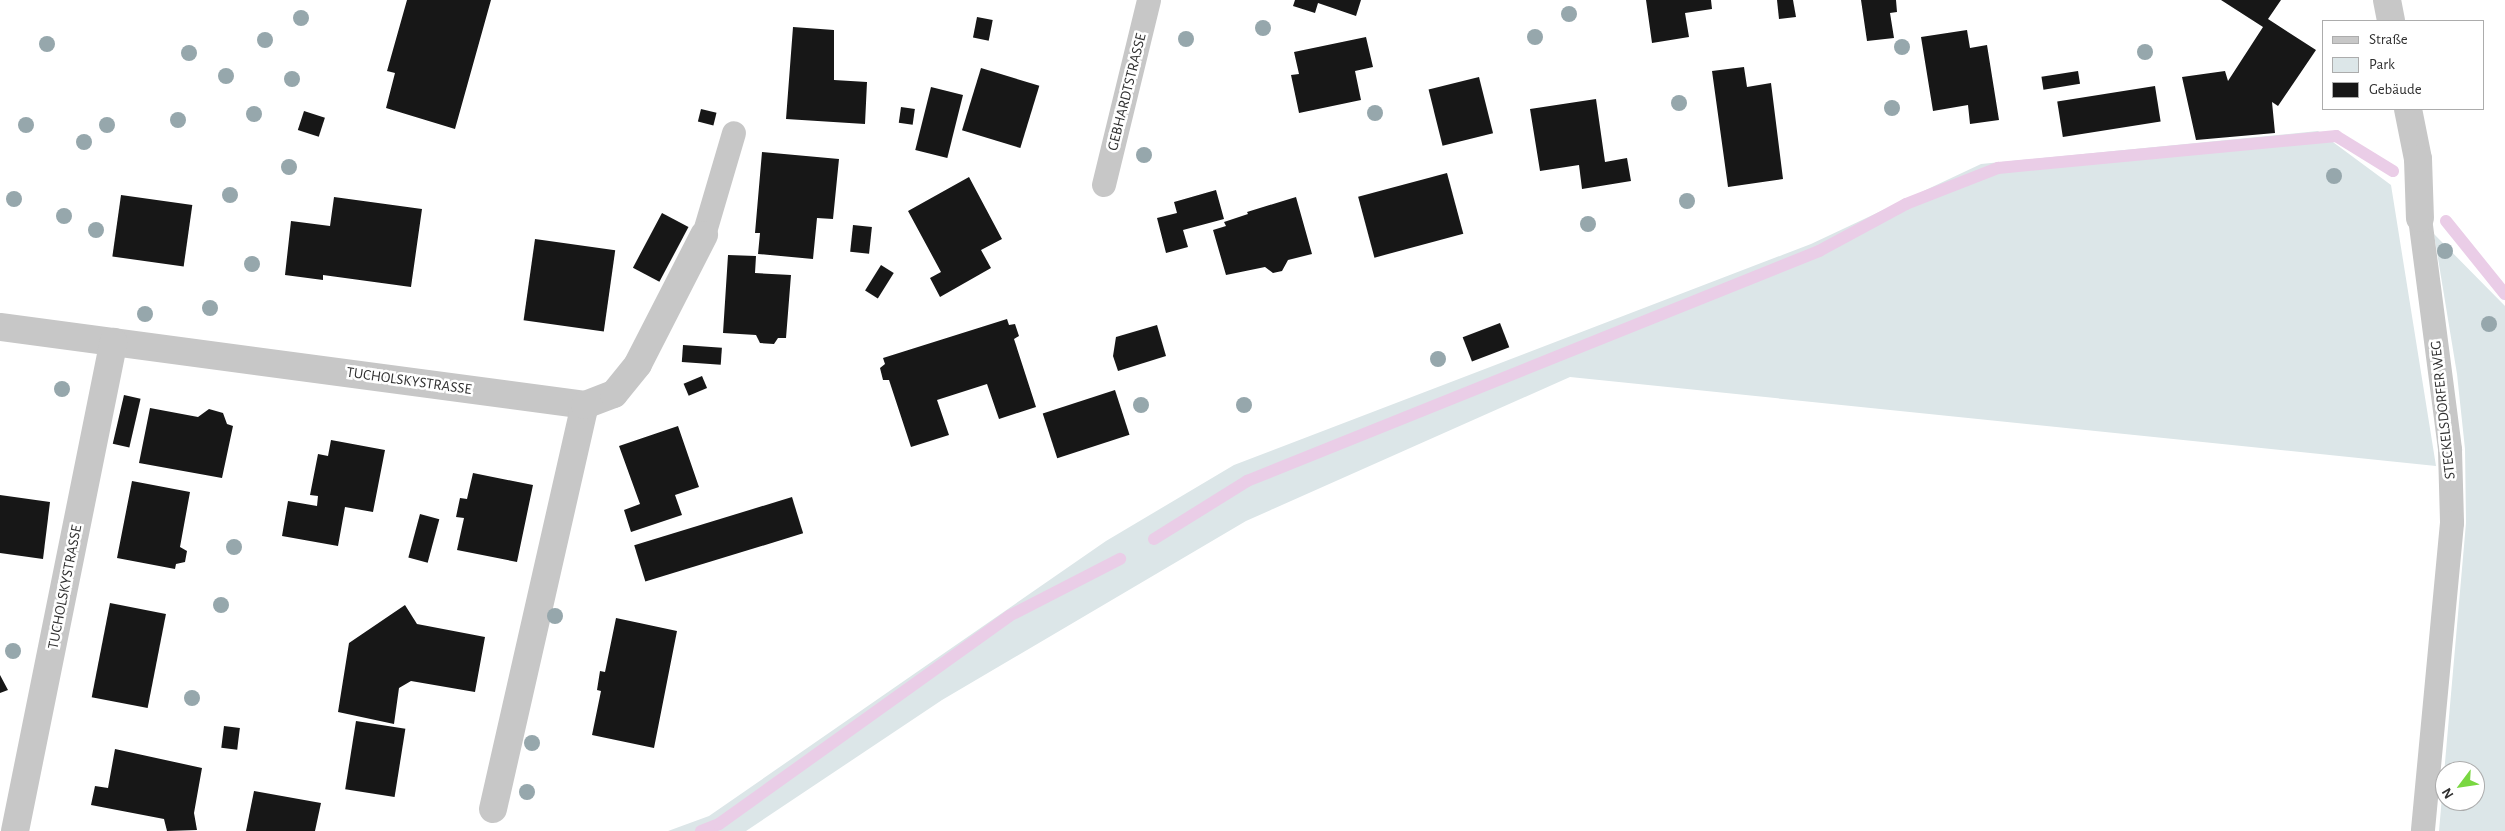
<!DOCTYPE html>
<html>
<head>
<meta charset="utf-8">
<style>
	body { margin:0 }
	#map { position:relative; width:2505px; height:831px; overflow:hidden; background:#fff; font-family:"Alegreya Sans",sans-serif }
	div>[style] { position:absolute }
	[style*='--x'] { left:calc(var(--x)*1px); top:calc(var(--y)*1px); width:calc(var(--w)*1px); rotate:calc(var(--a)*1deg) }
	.green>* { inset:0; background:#dce6e8 }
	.stream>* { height:12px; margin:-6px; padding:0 6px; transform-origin:6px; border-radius:6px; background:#eacde7 }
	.building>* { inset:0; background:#171717; transform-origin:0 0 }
	.lane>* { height:24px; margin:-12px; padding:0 12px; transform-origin:12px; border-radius:12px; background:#c7c7c7 }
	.street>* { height:28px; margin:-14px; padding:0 14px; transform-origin:14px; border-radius:14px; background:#c7c7c7 }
	.trees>* { width:16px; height:16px; margin:-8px; border-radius:50%; background:#96a7ac }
	span { translate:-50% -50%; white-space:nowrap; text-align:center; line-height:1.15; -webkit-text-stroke:5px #fff; paint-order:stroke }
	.street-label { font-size:15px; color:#303030 }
	.legend { position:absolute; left:2322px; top:20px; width:162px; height:90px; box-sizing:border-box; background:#fff; border:1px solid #acacac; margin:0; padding:6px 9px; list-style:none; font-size:15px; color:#303030 }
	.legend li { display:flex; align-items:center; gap:10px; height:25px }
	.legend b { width:25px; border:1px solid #acacac }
	.north { position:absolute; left:2435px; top:761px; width:50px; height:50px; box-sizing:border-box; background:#fff; border:1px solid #acacac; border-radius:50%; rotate:239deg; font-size:14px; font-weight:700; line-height:20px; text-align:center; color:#303030 }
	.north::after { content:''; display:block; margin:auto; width:18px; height:22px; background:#79d741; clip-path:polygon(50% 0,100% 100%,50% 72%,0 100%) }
</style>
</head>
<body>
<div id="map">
	<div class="green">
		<div style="clip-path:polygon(2318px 131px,2391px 185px,2436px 466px,1570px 377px,1246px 521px,942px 700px,746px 831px,668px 831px,709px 816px,1106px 541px,1234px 465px,1811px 244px,1981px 164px)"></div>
		<div style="clip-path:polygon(evenodd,2434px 234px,2505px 306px,2505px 831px,2439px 831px,2466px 523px,2465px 449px,2457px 374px,2434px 234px,2445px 771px,2475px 771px,2475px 801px,2445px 801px,2445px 771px)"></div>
	</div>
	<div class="stream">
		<div style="--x:2446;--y:221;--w:94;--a:51.1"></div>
		<div style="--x:1154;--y:539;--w:110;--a:-31.9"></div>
		<div style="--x:1247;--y:481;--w:617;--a:-21.9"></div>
		<div style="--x:1819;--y:251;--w:99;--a:-28.4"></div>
		<div style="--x:1906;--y:204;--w:99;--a:-21.4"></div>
		<div style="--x:1998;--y:168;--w:340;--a:-5.4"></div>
		<div style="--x:2336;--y:136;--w:67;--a:31.6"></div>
		<div style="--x:701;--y:831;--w:19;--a:-21"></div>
		<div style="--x:719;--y:824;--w:357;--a:-35.6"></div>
		<div style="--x:1009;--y:616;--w:125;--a:-27.2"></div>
	</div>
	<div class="building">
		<div style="clip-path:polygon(407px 0,491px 0,455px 129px,386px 108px,395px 73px,387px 71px)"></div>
		<div style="clip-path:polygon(1295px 0,1361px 0,1356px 16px,1318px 3px,1315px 13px,1293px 6px)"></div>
		<div style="clip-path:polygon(1646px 0,1711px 0,1712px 9px,1685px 13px,1689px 37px,1652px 43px)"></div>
		<div style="clip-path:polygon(1777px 0,1793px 0,1796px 17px,1779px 19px)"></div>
		<div style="clip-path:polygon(1861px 0,1896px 0,1897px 12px,1890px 13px,1894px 38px,1867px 41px)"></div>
		<div style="clip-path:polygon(2221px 0,2281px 0,2268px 19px,2316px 50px,2278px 106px,2272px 102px,2275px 133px,2196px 140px,2182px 77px,2225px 71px,2228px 81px,2263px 27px)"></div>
		<div style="left:977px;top:17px;width:16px;height:21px;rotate:11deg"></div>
		<div style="clip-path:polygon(793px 27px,834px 30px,834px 80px,867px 82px,865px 124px,786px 119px)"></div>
		<div style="clip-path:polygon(1967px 30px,1970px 48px,1987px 45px,1999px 120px,1970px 124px,1968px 105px,1933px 111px,1921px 37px)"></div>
		<div style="clip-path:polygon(1366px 37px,1373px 67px,1355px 71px,1361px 100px,1299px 113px,1291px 75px,1299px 74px,1294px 52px)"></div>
		<div style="clip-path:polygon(1744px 67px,1747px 87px,1771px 83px,1783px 179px,1728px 187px,1712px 71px)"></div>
		<div style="left:981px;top:68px;width:61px;height:65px;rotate:17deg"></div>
		<div style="left:2078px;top:71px;width:13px;height:37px;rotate:81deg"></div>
		<div style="left:1479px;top:77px;width:58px;height:52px;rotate:76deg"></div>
		<div style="left:2155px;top:86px;width:36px;height:99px;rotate:81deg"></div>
		<div style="left:931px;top:87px;width:33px;height:65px;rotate:14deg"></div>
		<div style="clip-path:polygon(1596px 99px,1605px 162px,1627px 158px,1631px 181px,1582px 189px,1579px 165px,1540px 171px,1530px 109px)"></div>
		<div style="left:901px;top:107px;width:14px;height:16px;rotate:8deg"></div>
		<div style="left:701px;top:109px;width:16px;height:13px;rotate:14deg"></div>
		<div style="left:304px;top:111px;width:22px;height:20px;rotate:18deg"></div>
		<div style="clip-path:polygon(762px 152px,839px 159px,833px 219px,817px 218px,813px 259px,758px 254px,760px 233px,755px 233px)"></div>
		<div style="left:1447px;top:173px;width:63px;height:92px;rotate:75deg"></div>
		<div style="clip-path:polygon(969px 177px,1002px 239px,981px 250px,991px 268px,940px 297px,930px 278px,941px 272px,908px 211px)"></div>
		<div style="clip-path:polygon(1216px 190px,1224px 219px,1183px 230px,1188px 247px,1166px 253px,1157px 218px,1177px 213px,1174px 202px)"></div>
		<div style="left:121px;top:195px;width:72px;height:62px;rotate:8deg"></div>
		<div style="clip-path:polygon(334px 197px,422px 209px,411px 287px,323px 275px,323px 280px,285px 275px,291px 221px,330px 226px)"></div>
		<div style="clip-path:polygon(1296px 197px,1312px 254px,1288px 260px,1282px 271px,1273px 273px,1265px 267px,1226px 275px,1213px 230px,1226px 226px,1224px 222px,1248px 214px,1247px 212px)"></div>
		<div style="left:662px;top:213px;width:30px;height:62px;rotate:28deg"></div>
		<div style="left:853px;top:225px;width:19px;height:27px;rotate:6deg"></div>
		<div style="left:535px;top:239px;width:81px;height:82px;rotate:8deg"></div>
		<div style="clip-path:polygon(728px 255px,756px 256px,755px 273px,791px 275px,786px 338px,778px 338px,774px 344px,760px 343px,756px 335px,723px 333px)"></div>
		<div style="left:881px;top:265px;width:15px;height:30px;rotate:32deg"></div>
		<div style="clip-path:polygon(1007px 319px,1009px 325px,1015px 324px,1019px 336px,1014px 339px,1036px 407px,999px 419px,987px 384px,937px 400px,949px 435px,911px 447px,889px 380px,883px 380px,880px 368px,885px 364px,883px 358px)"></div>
		<div style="left:1500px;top:323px;width:26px;height:40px;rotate:69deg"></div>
		<div style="clip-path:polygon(1157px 325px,1166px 356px,1118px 371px,1113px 356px,1116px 337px)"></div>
		<div style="left:683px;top:345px;width:39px;height:17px;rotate:4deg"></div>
		<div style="left:702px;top:376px;width:13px;height:20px;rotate:67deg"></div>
		<div style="left:1115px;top:390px;width:47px;height:76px;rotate:72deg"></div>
		<div style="left:124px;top:395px;width:17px;height:50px;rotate:13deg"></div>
		<div style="clip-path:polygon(150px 408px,198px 417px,209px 409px,223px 413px,227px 424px,233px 426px,222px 478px,139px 463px)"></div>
		<div style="clip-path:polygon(678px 426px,699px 487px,675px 495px,682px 515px,631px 532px,624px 510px,640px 504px,619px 446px)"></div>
		<div style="clip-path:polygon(331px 440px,385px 450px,373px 512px,345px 507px,338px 546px,282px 536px,288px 501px,317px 506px,318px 496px,310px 495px,318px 454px,328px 456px)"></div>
		<div style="clip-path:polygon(473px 473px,533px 485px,517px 562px,457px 550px,464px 518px,456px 517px,460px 498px,467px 499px)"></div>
		<div style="clip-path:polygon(132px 481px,190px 492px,180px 547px,187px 551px,185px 562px,176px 564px,175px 569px,117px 558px)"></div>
		<div style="clip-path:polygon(0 495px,50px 502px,43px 559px,0 553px)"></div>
		<div style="left:792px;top:497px;width:38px;height:165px;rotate:73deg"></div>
		<div style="left:420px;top:514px;width:20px;height:45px;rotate:15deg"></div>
		<div style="left:110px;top:603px;width:57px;height:96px;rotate:11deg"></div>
		<div style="clip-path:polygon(405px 605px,417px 624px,485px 637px,475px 692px,411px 681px,399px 688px,394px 724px,338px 712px,349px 643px)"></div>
		<div style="clip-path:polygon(616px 618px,677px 631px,654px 748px,592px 735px,601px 691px,597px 690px,600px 671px,605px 672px)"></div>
		<div style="clip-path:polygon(0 675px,8px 690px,0 693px)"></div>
		<div style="left:356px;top:721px;width:50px;height:69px;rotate:9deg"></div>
		<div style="left:224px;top:726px;width:16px;height:22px;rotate:7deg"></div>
		<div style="clip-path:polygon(115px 749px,202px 768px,194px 813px,197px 830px,167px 831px,164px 819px,91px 805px,95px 786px,108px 788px)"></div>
		<div style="clip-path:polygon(254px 791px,321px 803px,315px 831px,246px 831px)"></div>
	</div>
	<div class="lane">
		<div style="--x:1104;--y:185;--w:190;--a:-76.3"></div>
		<div style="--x:2420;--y:218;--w:234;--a:82.6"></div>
		<div style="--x:2450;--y:450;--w:73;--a:88.4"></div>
		<div style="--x:2452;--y:523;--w:309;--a:95.4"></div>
		<div style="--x:704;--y:235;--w:106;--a:-73.6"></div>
	</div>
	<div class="street">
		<div style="--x:2387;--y:0;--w:21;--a:79"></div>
		<div style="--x:2408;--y:109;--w:51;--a:78.7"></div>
		<div style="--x:2418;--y:159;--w:59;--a:88.1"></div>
		<div style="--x:0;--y:327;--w:590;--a:7.59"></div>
		<div style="--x:493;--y:809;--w:414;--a:-77.2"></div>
		<div style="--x:585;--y:405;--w:31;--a:-21"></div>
		<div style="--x:614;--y:394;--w:38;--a:-51"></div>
		<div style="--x:638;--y:364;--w:145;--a:-62.9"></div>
		<div style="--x:15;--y:831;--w:499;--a:-78.6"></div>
	</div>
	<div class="trees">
		<div style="left:1569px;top:14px"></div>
		<div style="left:301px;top:18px"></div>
		<div style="left:1263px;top:28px"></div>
		<div style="left:1535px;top:37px"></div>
		<div style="left:1186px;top:39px"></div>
		<div style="left:265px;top:40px"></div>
		<div style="left:47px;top:44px"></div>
		<div style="left:1902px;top:47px"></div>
		<div style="left:2145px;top:52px"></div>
		<div style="left:189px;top:53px"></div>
		<div style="left:226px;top:76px"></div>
		<div style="left:292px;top:79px"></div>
		<div style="left:1679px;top:103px"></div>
		<div style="left:1892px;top:108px"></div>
		<div style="left:1375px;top:113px"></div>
		<div style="left:254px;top:114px"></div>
		<div style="left:178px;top:120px"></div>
		<div style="left:26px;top:125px"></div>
		<div style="left:107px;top:125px"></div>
		<div style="left:84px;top:142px"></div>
		<div style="left:1144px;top:155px"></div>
		<div style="left:289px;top:167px"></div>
		<div style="left:2334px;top:176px"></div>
		<div style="left:230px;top:195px"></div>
		<div style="left:14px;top:199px"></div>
		<div style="left:1687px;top:201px"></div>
		<div style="left:64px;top:216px"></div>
		<div style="left:1588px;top:224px"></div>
		<div style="left:96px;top:230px"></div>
		<div style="left:2445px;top:251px"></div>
		<div style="left:252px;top:264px"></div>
		<div style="left:210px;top:308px"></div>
		<div style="left:145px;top:314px"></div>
		<div style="left:2489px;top:324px"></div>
		<div style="left:1438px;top:359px"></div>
		<div style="left:62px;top:389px"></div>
		<div style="left:1141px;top:405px"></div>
		<div style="left:1244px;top:405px"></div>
		<div style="left:234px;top:547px"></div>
		<div style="left:221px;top:605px"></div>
		<div style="left:555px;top:616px"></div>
		<div style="left:13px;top:651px"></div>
		<div style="left:192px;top:698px"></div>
		<div style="left:532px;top:743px"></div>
		<div style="left:527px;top:792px"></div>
	</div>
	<div class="street-label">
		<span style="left:1127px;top:92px;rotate:-76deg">GEBHARDTSTRASSE</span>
		<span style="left:409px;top:381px;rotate:8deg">TUCHOLSKYSTRASSE</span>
		<span style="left:2443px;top:410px;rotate:-96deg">STECKELSDORFER WEG</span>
		<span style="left:65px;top:587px;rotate:-79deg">TUCHOLSKYSTRASSE</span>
	</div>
	<ul class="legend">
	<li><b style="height:6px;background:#c7c7c7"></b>Straße</li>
	<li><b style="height:14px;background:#dce6e8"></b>Park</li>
	<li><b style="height:14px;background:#171717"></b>Gebäude</li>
	</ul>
	<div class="north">N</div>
</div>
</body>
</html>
